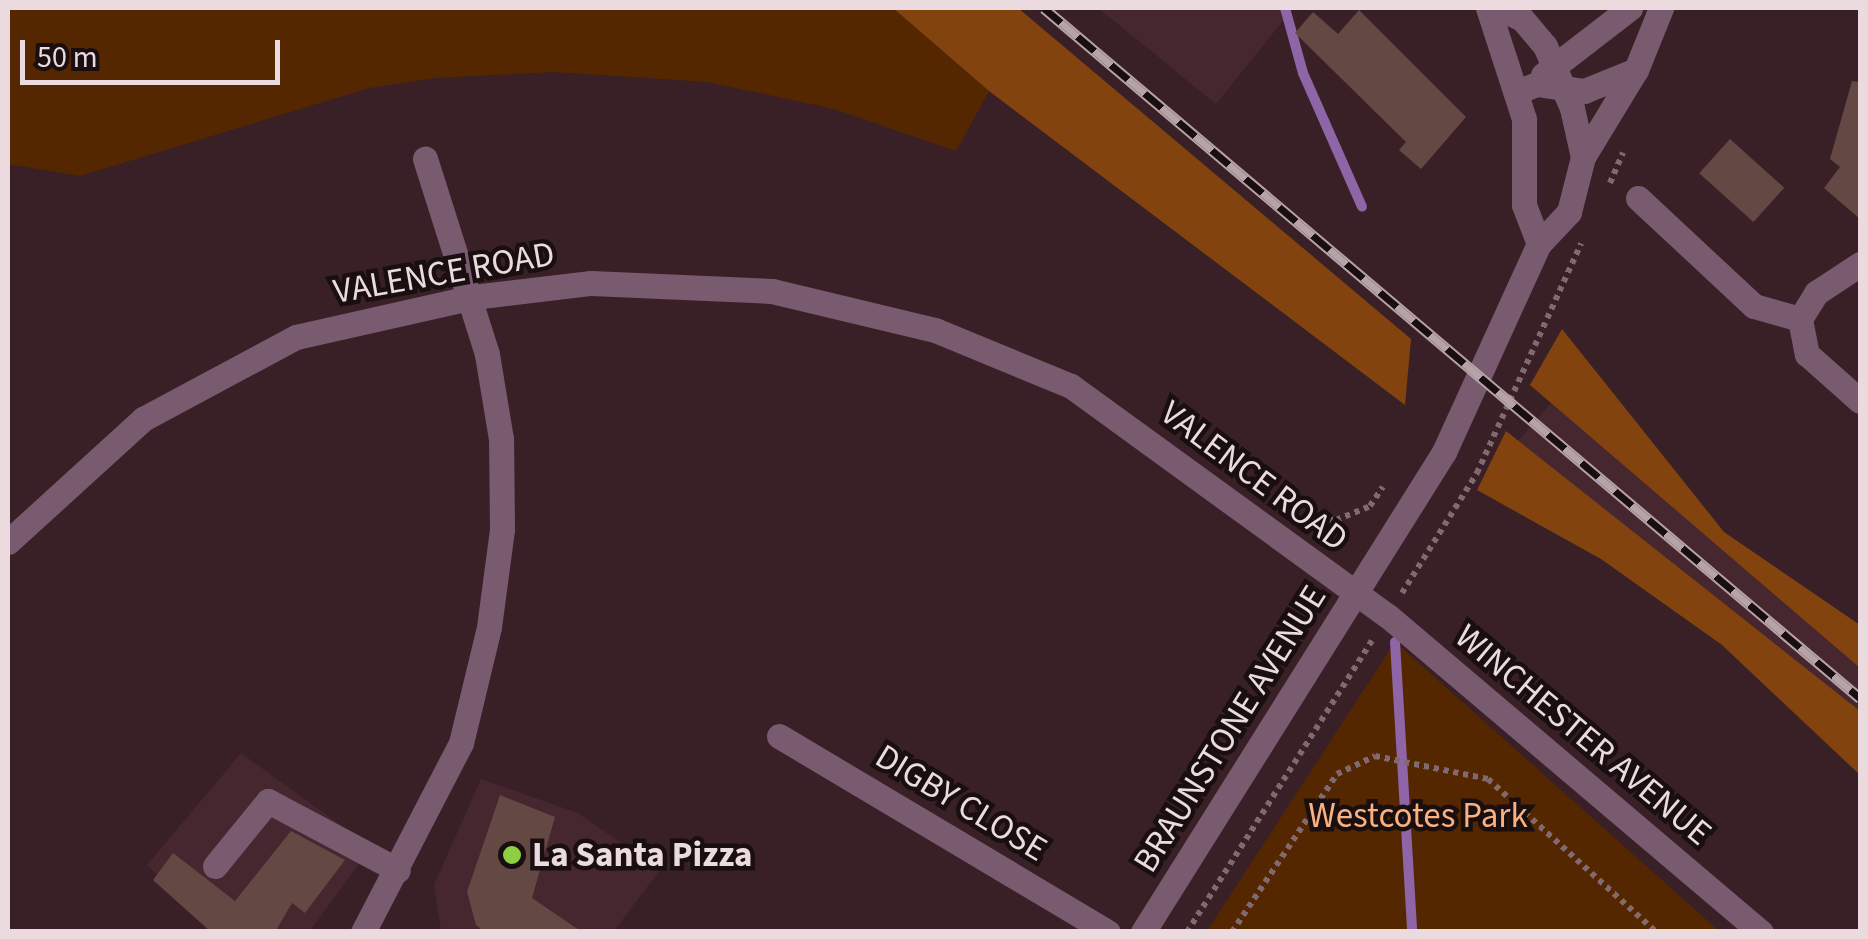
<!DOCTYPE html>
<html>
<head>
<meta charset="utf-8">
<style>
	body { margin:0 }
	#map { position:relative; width:1868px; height:939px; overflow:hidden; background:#392026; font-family:"Source Sans 3",sans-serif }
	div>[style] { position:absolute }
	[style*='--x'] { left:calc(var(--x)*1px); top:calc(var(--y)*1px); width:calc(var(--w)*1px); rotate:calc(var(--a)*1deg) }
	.built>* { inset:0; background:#46262f }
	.green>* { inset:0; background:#552700 }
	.forest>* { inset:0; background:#82430e }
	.stream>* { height:10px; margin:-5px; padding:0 5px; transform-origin:5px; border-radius:5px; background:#8e65a6 }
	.building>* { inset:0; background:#644843; transform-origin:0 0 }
	.path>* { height:6px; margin-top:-3px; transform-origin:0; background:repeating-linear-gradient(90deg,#806a6f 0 5px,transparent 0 10px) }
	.minor>* { height:25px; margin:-12.5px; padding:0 12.5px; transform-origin:12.5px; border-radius:12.5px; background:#785b6f }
	.rail>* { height:11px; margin-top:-5.5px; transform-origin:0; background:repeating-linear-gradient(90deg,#190e10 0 22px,#b6a3a8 0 44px); box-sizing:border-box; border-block:2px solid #b6a3a8 }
	.dots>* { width:28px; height:28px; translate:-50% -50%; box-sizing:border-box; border:5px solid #190e10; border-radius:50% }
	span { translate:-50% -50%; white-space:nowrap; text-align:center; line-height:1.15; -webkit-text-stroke:9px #190e10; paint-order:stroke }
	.street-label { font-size:35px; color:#ebdade }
	.park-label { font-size:35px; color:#fbb17f }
	.poi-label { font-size:35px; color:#ebdade; font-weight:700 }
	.left { translate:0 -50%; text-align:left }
	.frame { position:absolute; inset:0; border:10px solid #ebdade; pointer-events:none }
	.scale { position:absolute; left:20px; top:40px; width:260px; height:45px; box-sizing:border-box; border:5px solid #ebdade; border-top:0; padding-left:12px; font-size:30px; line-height:35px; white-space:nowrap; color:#ebdade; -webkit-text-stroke:8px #190e10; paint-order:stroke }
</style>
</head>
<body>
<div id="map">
	<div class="built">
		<div style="clip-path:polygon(1098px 8px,1285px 8px,1286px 17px,1216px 104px)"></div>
		<div style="clip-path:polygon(1551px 403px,1860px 668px,1860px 711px,1518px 441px)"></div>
		<div style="clip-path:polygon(241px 753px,371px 847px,310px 931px,216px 931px,147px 865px)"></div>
		<div style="clip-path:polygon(481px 779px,578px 813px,660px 870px,614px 931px,441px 931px,434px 885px)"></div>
	</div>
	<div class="green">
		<div style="clip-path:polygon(8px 8px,893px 8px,989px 91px,956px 151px,834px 109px,708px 82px,555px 72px,435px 78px,369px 88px,80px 176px,8px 164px)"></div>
		<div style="clip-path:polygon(1395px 642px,1719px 931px,1207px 931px)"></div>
	</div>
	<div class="forest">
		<div style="clip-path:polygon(893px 8px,1018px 8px,1411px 339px,1405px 405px,989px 91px)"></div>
		<div style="clip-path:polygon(1562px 329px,1724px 532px,1860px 625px,1860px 668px,1530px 385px)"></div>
		<div style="clip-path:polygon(1506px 431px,1860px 711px,1860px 775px,1722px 645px,1601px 559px,1477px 490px)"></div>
	</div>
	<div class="stream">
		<div style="--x:1285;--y:8;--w:67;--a:74.5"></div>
		<div style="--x:1303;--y:73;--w:146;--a:66.2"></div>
		<div style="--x:1395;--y:642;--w:290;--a:86.6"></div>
	</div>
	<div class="building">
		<div style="clip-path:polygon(1359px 10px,1466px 117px,1421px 169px,1399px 150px,1406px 142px,1295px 33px,1313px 12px,1338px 34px)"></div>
		<div style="clip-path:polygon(1852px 81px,1860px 82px,1860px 219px,1824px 188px,1840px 167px,1830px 159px)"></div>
		<div style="left:1730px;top:139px;width:73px;height:46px;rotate:42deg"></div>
		<div style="clip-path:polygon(500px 795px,555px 817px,532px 898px,582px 932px,485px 932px,476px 925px,467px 892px)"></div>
		<div style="clip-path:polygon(291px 831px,345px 860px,305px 913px,292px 903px,275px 932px,211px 932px,153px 880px,173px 853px,235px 901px)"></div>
	</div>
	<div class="path">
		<div style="--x:1610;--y:183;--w:33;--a:-67"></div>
		<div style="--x:1308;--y:520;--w:28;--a:0"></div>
		<div style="--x:1336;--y:520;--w:37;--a:-22"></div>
		<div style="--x:1370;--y:506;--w:23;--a:-56"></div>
		<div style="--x:1402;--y:593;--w:142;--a:-58"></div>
		<div style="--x:1477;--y:473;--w:252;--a:-65.6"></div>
		<div style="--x:1187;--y:932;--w:349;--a:-57.6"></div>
		<div style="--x:1232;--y:932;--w:190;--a:-56.4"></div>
		<div style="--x:1337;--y:774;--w:42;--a:-25.3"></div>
		<div style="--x:1375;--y:756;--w:115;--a:11.5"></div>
		<div style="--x:1488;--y:779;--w:227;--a:42.3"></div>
	</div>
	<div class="minor">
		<div style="--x:1488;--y:8;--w:117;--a:72"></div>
		<div style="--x:1524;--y:119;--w:86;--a:90"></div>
		<div style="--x:1524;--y:205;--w:42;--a:69"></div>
		<div style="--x:1543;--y:75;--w:110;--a:-37.6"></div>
		<div style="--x:1517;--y:92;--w:22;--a:-22"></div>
		<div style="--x:1537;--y:84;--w:48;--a:8.5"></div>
		<div style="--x:1584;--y:91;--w:56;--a:-22"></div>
		<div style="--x:1583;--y:157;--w:102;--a:-58.7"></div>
		<div style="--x:1636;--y:70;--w:67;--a:-68"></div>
		<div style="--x:1638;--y:198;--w:158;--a:43"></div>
		<div style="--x:1754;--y:306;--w:48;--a:15.8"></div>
		<div style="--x:1800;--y:319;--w:36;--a:79"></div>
		<div style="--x:1807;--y:354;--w:71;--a:41.6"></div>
		<div style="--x:1800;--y:319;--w:31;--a:-58"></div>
		<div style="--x:1816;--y:293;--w:53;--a:-33.4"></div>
		<div style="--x:8;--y:542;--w:183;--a:-42.3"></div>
		<div style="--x:143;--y:419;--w:174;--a:-28.2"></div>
		<div style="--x:296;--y:337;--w:181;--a:-12.7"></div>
		<div style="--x:473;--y:297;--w:119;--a:-6.8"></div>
		<div style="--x:591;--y:283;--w:181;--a:2.5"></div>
		<div style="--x:772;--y:291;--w:168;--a:13.5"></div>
		<div style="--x:935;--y:330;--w:147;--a:22.4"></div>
		<div style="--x:1071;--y:386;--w:392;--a:36"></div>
		<div style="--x:1388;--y:616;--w:489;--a:40.3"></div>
		<div style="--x:779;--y:736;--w:383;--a:30.8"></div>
		<div style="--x:215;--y:866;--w:84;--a:-50.8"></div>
		<div style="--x:268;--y:801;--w:147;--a:28"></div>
		<div style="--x:363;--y:932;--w:213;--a:-62.6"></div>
		<div style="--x:461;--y:743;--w:119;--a:-76.4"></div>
		<div style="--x:489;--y:627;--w:99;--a:-82.4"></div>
		<div style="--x:502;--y:529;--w:90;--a:-90.6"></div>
		<div style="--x:501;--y:439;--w:86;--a:-99.4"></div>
		<div style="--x:487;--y:354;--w:205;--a:-107.6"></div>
		<div style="--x:1143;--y:932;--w:567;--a:-57.91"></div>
		<div style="--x:1444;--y:452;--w:229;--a:-65.5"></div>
		<div style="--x:1539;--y:244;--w:44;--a:-46.8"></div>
		<div style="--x:1569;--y:212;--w:57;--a:-75.7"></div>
		<div style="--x:1583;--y:157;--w:50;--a:-102.7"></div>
		<div style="--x:1572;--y:108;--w:68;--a:-113.5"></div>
		<div style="--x:1545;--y:46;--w:35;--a:-130"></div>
		<div style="--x:1522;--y:19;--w:26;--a:-155"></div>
	</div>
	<div class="rail">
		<div style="--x:1044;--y:8;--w:1069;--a:40.22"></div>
	</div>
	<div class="dots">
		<div style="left:512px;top:855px;background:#8ece43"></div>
	</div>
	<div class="street-label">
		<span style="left:444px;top:273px;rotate:-10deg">VALENCE ROAD</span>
		<span style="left:1254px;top:476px;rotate:37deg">VALENCE ROAD</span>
		<span style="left:1230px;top:729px;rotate:-58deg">BRAUNSTONE AVENUE</span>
		<span style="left:1583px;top:735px;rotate:40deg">WINCHESTER AVENUE</span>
		<span style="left:961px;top:803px;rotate:31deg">DIGBY CLOSE</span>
	</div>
	<div class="park-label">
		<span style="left:1418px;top:816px">Westcotes Park</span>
	</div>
	<div class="poi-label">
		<span class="left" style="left:532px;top:855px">La Santa Pizza</span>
	</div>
	<div class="frame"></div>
	<div class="scale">50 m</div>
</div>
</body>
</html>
